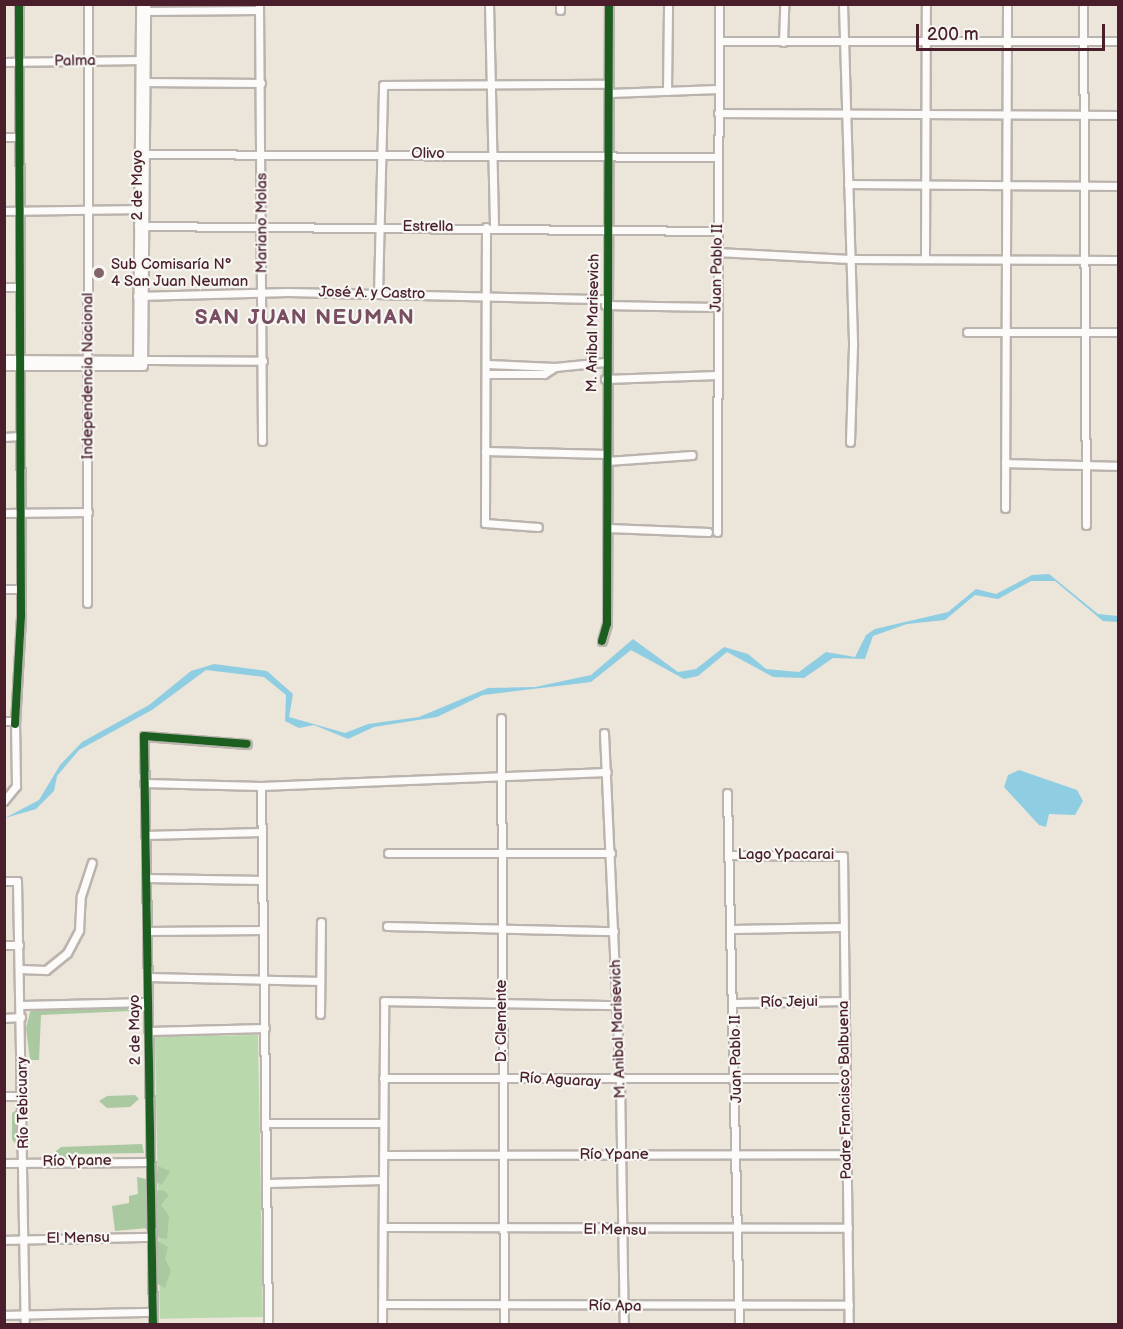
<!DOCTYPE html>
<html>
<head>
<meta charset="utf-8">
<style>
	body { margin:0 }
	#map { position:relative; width:1123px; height:1329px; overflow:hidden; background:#ebe5da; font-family:"Balsamiq Sans",sans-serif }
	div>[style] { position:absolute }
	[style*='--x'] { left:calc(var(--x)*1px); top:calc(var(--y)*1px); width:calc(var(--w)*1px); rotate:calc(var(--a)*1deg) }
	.green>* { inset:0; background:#b9d9ac; transform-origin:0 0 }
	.forest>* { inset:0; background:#aac9a1 }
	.water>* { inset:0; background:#8fcee2 }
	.roads { filter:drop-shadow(2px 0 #bbb3ad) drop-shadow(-2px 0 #bbb3ad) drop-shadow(0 2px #bbb3ad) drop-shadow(0 -2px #bbb3ad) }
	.minor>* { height:7px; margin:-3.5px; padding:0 3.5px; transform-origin:3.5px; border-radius:3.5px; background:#fcfbf9 }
	.cycleway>* { height:8px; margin:-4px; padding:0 4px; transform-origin:4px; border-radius:4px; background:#1b5e20 }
	.dots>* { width:16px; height:16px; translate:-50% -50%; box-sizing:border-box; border:3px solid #f6f6f2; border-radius:50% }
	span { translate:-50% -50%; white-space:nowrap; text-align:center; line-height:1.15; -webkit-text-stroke:4.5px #f6f6f2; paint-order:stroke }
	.street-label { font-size:15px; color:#4a1f2b }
	.poi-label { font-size:15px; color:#4a1f2b }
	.left { translate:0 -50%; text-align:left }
	.district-label { font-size:21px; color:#794e62; font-weight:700; letter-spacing:1.5px }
	.frame { position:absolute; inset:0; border:6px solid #4a1f2b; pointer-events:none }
	.scale { position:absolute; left:916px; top:24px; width:189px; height:27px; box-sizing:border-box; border:3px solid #4a1f2b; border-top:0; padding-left:8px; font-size:18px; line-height:21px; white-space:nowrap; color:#4a1f2b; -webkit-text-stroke:4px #f6f6f2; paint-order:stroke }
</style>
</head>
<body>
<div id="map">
	<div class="green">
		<div style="left:258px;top:1035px;width:282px;height:103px;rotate:89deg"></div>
	</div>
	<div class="forest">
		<div style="clip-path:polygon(122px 1005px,130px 1011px,41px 1015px,39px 1060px,30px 1060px,26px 1028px,31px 1009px)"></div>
		<div style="clip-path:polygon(107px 1096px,135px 1095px,139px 1099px,130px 1107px,107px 1108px,99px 1101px)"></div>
		<div style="clip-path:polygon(20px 1107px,26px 1141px,18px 1148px,12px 1139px,12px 1113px)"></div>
		<div style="clip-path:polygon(142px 1144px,144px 1153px,70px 1154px,64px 1159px,55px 1152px,61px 1147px)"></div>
		<div style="clip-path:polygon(158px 1166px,170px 1171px,162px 1185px,155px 1182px)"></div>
		<div style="clip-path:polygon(137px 1177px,146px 1179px,147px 1228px,115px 1231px,112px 1206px,129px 1203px,129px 1196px,138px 1194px)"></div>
		<div style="clip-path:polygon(163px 1190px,169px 1195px,161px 1205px,169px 1216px,167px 1239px,156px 1237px,152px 1222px,157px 1216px,154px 1191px)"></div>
		<div style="clip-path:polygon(158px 1241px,168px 1247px,165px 1259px,171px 1270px,165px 1288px,154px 1282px)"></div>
	</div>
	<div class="water">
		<div style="clip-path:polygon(1049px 574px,1098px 614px,1118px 616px,1118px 622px,1103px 621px,1055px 581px,1031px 581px,998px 599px,975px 595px,945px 620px,907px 624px,873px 636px,865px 659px,833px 658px,804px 678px,773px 677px,727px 652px,698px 676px,684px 679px,631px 650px,591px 682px,483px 695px,437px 717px,374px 727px,348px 739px,314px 725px,299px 728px,285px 721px,286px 695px,264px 677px,206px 670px,152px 710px,79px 750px,57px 776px,54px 791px,36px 809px,5px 818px,39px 800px,60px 765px,82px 742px,149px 705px,191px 671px,214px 664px,267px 671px,293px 694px,289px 717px,345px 733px,368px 724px,419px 717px,488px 688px,535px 687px,591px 675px,633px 639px,678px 672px,696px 669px,724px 647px,748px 654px,766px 669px,799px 672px,826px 652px,855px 657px,866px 635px,875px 629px,948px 612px,976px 589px,996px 594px,1032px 575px)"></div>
		<div style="clip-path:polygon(1019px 770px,1077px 790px,1083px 801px,1075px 815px,1049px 814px,1046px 827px,1039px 825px,1004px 787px,1008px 775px)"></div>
	</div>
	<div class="roads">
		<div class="minor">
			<div style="--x:259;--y:4;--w:437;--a:89.6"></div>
			<div style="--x:489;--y:4;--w:223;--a:88.7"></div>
			<div style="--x:843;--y:4;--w:342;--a:88.3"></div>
			<div style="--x:853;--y:346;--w:96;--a:91.8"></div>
			<div style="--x:1083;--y:4;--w:521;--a:89.67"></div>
			<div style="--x:560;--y:10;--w:6;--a:-90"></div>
			<div style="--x:142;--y:11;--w:117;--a:-0.5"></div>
			<div style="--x:719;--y:41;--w:399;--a:0"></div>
			<div style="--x:783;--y:42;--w:38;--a:-88"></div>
			<div style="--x:4;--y:62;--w:139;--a:-0.8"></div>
			<div style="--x:143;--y:82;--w:118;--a:0.5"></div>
			<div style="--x:667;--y:91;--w:87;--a:-89.3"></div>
			<div style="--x:609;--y:93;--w:109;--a:-2.1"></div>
			<div style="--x:718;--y:113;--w:400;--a:0.3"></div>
			<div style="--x:4;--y:137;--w:15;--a:0"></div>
			<div style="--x:138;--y:154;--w:580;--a:0.3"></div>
			<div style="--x:848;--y:184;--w:270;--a:0.4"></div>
			<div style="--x:4;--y:211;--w:136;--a:-0.8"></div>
			<div style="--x:138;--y:226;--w:579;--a:0.49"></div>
			<div style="--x:486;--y:227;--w:296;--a:90.2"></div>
			<div style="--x:485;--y:523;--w:53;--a:4.3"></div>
			<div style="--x:717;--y:252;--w:133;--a:3"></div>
			<div style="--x:850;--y:259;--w:268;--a:0.2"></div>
			<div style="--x:925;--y:256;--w:252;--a:-89.8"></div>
			<div style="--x:4;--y:287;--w:14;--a:0"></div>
			<div style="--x:378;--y:294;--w:209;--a:-88.6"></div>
			<div style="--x:383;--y:85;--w:226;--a:-0.3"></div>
			<div style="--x:137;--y:296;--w:151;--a:-1.5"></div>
			<div style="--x:288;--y:292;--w:318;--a:1.3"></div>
			<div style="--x:605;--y:305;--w:111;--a:1"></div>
			<div style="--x:967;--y:332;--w:151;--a:0"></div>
			<div style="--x:4;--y:359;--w:259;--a:0.4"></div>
			<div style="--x:4;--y:366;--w:135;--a:0"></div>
			<div style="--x:137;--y:366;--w:362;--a:-89.5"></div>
			<div style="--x:143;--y:366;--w:362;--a:-89.5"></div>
			<div style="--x:555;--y:367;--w:50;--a:-5.7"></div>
			<div style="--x:486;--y:374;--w:58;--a:0"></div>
			<div style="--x:544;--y:374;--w:13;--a:-32"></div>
			<div style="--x:555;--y:367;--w:69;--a:-177.5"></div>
			<div style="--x:605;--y:379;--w:112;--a:-2"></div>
			<div style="--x:4;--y:437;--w:16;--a:-4"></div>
			<div style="--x:485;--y:451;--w:122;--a:1.4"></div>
			<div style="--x:607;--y:461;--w:85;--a:-4"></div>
			<div style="--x:1005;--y:463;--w:113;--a:1.5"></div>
			<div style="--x:1005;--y:508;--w:504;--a:-89.77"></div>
			<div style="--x:4;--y:513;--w:84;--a:-0.7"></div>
			<div style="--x:608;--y:528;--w:100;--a:2.3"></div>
			<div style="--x:717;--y:532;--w:528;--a:-89.78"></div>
			<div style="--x:4;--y:589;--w:17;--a:0"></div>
			<div style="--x:87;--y:603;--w:599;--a:-89.9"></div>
			<div style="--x:602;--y:641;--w:18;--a:-74"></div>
			<div style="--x:607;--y:624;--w:620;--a:-89.82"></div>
			<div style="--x:501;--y:718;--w:606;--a:89.72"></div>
			<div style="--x:4;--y:721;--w:11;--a:0"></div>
			<div style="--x:15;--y:721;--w:65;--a:89.1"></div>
			<div style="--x:16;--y:786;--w:19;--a:129"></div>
			<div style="--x:15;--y:724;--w:109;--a:-86.8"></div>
			<div style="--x:21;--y:615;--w:611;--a:-90.19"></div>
			<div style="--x:604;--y:733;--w:349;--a:87.4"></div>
			<div style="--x:620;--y:1082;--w:242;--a:89.1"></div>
			<div style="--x:144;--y:783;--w:117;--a:1.5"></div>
			<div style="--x:261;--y:786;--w:346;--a:-2.3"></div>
			<div style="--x:261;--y:786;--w:538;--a:89.25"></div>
			<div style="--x:727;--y:793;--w:531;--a:88.71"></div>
			<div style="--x:145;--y:835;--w:116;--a:-1.5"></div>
			<div style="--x:388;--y:853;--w:223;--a:0"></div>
			<div style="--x:728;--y:855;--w:115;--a:0.5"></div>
			<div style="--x:843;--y:856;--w:468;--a:89.3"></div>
			<div style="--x:146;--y:878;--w:116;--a:1"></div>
			<div style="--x:4;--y:881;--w:13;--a:0"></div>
			<div style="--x:17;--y:881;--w:443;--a:89"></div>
			<div style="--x:387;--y:926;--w:227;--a:1.3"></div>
			<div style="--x:732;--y:929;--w:111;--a:-1"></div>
			<div style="--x:147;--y:931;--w:116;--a:-0.5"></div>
			<div style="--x:4;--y:945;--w:15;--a:0"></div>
			<div style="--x:20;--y:969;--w:26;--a:2"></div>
			<div style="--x:46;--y:970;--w:27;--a:-39"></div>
			<div style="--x:67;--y:953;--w:26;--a:-62"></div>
			<div style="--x:79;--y:930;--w:34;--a:-87"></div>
			<div style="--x:81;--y:896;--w:35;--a:-72"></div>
			<div style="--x:148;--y:977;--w:172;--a:1.3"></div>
			<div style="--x:734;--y:1003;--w:110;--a:-1"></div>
			<div style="--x:22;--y:1005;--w:126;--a:-1.4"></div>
			<div style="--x:320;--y:1014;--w:92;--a:-89.4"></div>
			<div style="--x:4;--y:1018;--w:17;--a:-3"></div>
			<div style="--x:149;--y:1031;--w:116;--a:-1.5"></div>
			<div style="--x:383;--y:1078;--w:462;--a:0"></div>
			<div style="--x:4;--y:1096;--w:19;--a:0"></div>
			<div style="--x:266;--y:1123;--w:117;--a:0"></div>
			<div style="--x:383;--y:1155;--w:463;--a:-0.1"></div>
			<div style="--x:4;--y:1163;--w:146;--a:-0.4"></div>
			<div style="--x:267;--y:1183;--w:116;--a:-1.5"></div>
			<div style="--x:383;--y:1227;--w:465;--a:0.1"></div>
			<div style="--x:4;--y:1240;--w:147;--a:-1.2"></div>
			<div style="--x:382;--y:1304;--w:467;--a:0.1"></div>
			<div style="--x:4;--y:1315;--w:148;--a:-1.2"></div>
			<div style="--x:153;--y:1324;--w:588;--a:-90.88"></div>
			<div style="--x:144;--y:736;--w:103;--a:4.4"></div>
			<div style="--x:382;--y:1324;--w:323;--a:-89.6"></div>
			<div style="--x:384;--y:1001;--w:233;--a:1"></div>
		</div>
	</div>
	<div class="cycleway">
		<div style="--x:602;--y:641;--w:18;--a:-74"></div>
		<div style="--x:607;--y:624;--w:620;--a:-89.82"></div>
		<div style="--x:15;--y:724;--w:109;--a:-86.8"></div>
		<div style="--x:21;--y:615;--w:611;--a:-90.19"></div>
		<div style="--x:153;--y:1324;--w:588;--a:-90.88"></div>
		<div style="--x:144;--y:736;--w:103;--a:4.4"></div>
	</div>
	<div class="dots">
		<div style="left:99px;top:273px;background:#826468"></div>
	</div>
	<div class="street-label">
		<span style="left:75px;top:61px;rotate:-1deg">Palma</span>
		<span style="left:428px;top:154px">Olivo</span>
		<span style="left:138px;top:185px;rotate:-90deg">2 de Mayo</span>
		<span style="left:262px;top:223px;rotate:-90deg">Mariano Molas</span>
		<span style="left:428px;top:227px">Estrella</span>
		<span style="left:717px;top:268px;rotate:-89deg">Juan Pablo II</span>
		<span style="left:372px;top:293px;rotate:1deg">José A. y Castro</span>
		<span style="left:593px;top:323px;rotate:-89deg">M. Anibal Marisevich</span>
		<span style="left:88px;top:376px;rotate:-90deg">Independencia Nacional</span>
		<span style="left:786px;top:855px">Lago Ypacarai</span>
		<span style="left:789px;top:1002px;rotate:-1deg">Río Jejui</span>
		<span style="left:502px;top:1021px;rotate:-90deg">D. Clemente</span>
		<span style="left:618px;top:1029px;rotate:-92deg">M. Anibal Marisevich</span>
		<span style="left:135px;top:1030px;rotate:-91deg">2 de Mayo</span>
		<span style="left:736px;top:1059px;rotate:-91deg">Juan Pablo II</span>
		<span style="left:560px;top:1080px;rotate:3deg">Río Aguaray</span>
		<span style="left:845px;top:1090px;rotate:-91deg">Padre Francisco Balbuena</span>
		<span style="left:23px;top:1103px;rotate:-91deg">Río Tebicuary</span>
		<span style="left:614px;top:1155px">Río Ypane</span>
		<span style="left:77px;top:1161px;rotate:-1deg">Río Ypane</span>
		<span style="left:615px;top:1230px;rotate:1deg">El Mensu</span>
		<span style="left:78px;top:1238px;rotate:-1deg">El Mensu</span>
		<span style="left:615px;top:1306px;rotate:1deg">Río Apa</span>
	</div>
	<div class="poi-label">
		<span class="left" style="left:111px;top:273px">Sub Comisaría N°<br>4 San Juan Neuman</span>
	</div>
	<div class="district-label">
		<span style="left:305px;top:318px">SAN JUAN NEUMAN</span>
	</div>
	<div class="frame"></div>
	<div class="scale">200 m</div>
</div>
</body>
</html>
